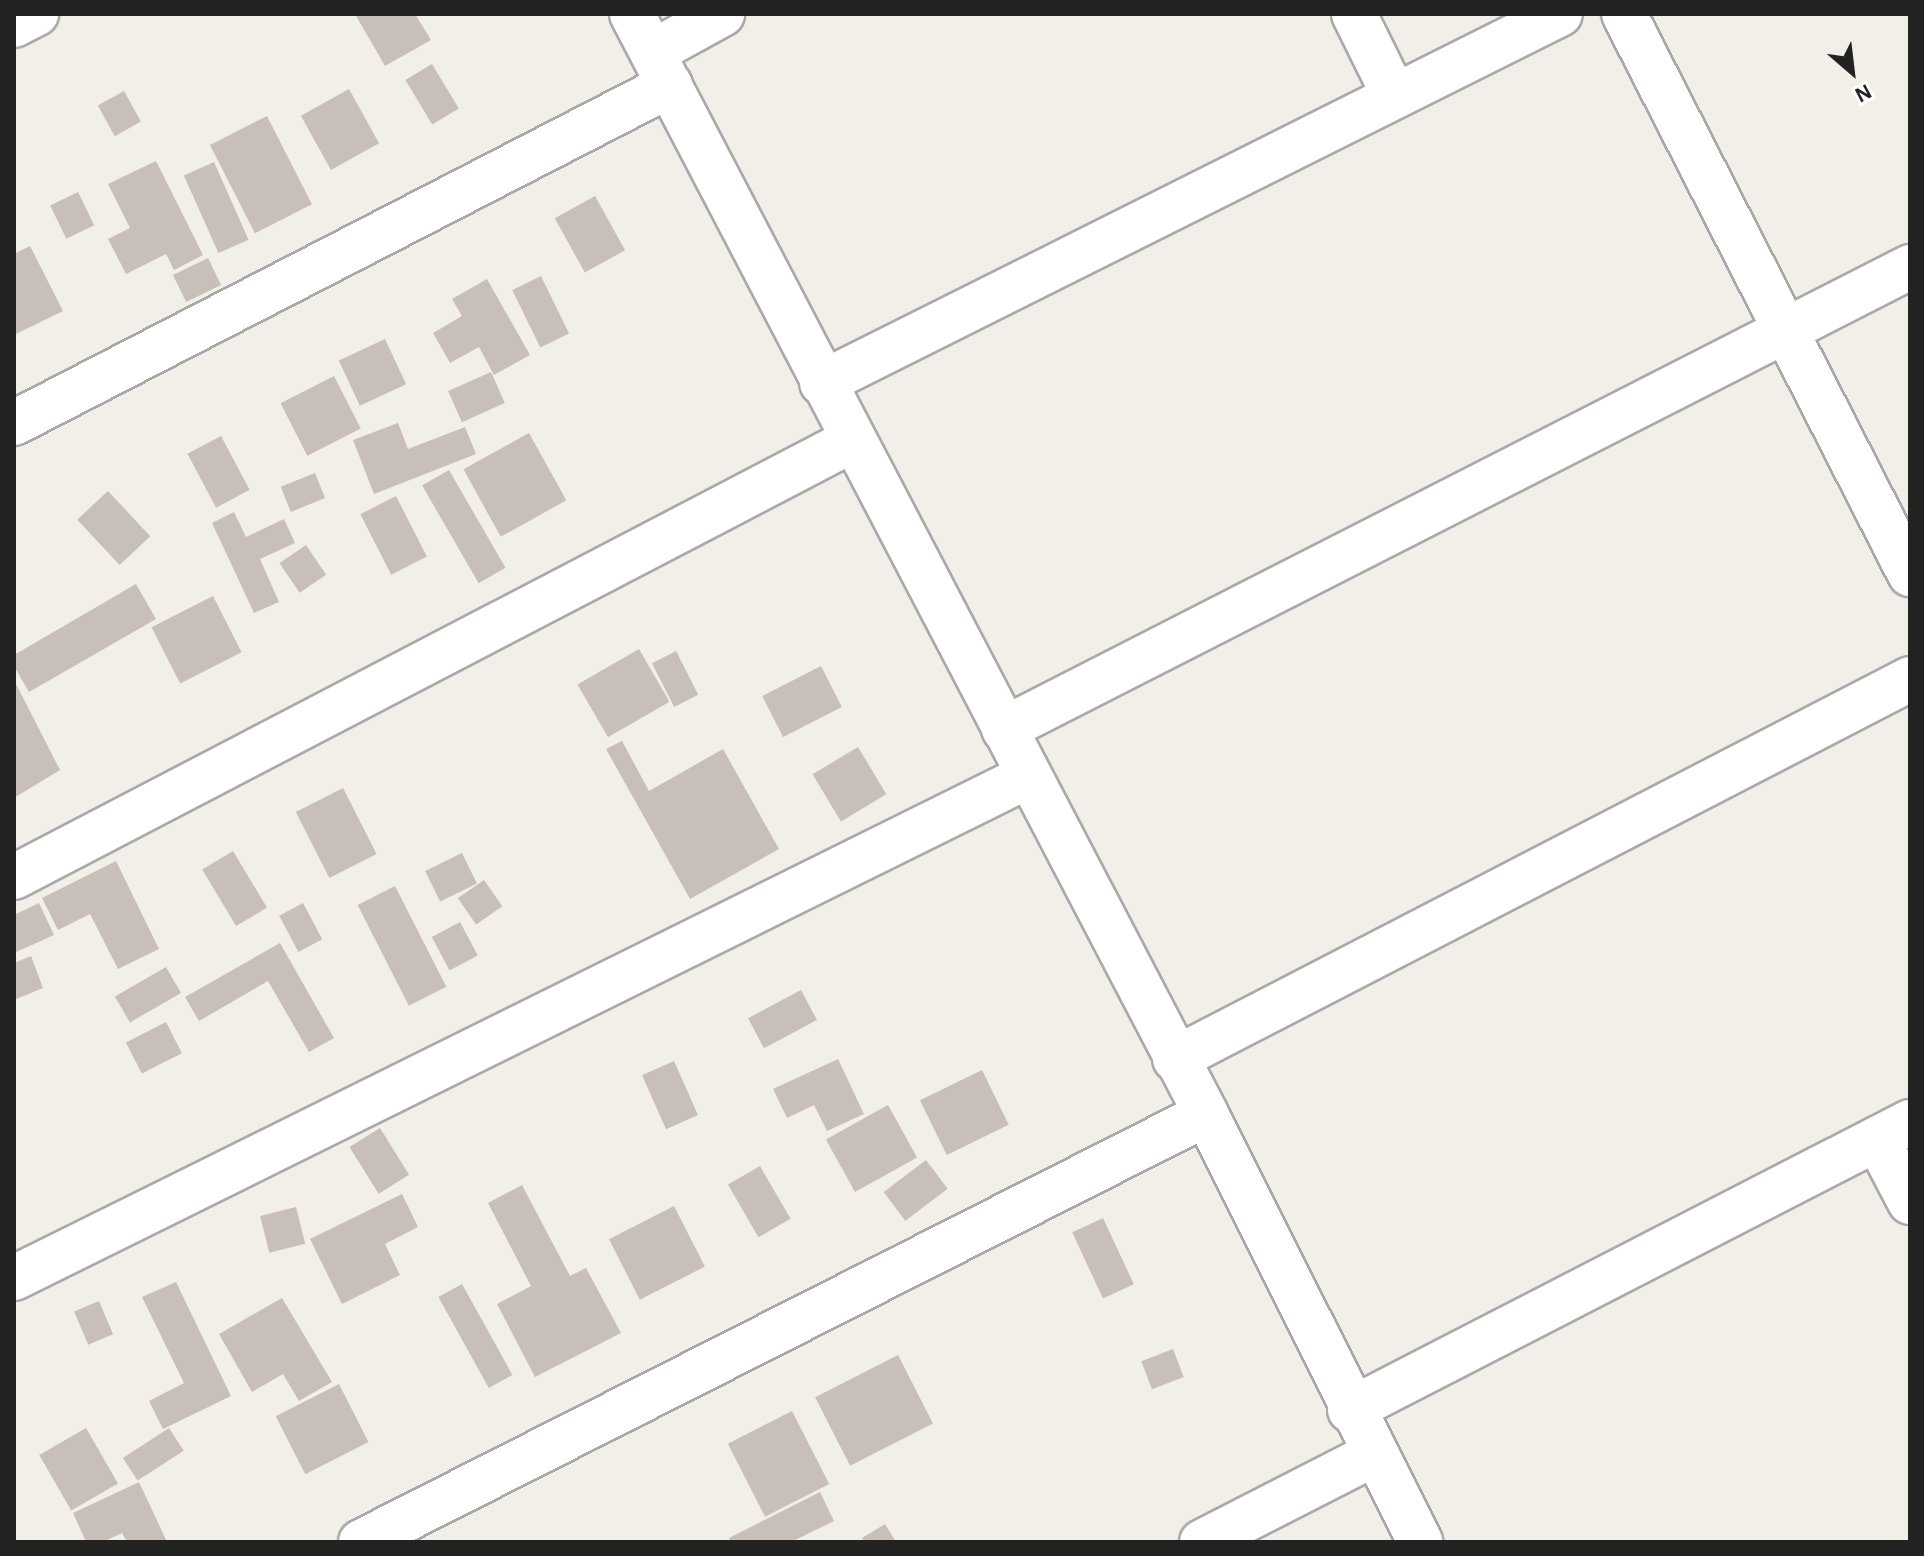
<!DOCTYPE html>
<html>
<head>
<meta charset="utf-8">
<style>
	body { margin:0 }
	#map { position:relative; width:1924px; height:1556px; overflow:hidden; background:#f2efe9; font-family:"Alegreya Sans",sans-serif }
	div>[style] { position:absolute }
	[style*='--x'] { left:calc(var(--x)*1px); top:calc(var(--y)*1px); width:calc(var(--w)*1px); rotate:calc(var(--a)*1deg) }
	.building>* { inset:0; background:#c7bfb8; transform-origin:0 0 }
	.roads { filter:drop-shadow(2px 0 #a9a9a9) drop-shadow(-2px 0 #a9a9a9) drop-shadow(0 2px #a9a9a9) drop-shadow(0 -2px #a9a9a9) }
	.minor>* { height:44px; margin:-22px; padding:0 22px; transform-origin:22px; border-radius:22px; background:#fff }
	span { translate:-50% -50%; white-space:nowrap; text-align:center; line-height:1.15; -webkit-text-stroke:7px #fff; paint-order:stroke }
	.frame { position:absolute; inset:0; border:16px solid #222; pointer-events:none }
	.north { position:absolute; left:1812px; top:32px; width:80px; height:80px; -webkit-text-stroke:6px #fff; paint-order:stroke; rotate:152deg; font-size:22px; font-weight:700; line-height:32px; text-align:center; color:#222 }
	.north::after { content:''; display:block; margin:auto; width:28px; height:36px; background:#222; clip-path:polygon(50% 0,100% 100%,50% 72%,0 100%) }
</style>
</head>
<body>
<div id="map">
	<div class="building">
		<div style="clip-path:polygon(355px 14px,415px 14px,431px 40px,385px 66px)"></div>
		<div style="left:432px;top:64px;width:52px;height:31px;rotate:59deg"></div>
		<div style="left:349px;top:89px;width:62px;height:55px;rotate:61deg"></div>
		<div style="left:124px;top:91px;width:35px;height:30px;rotate:61deg"></div>
		<div style="left:267px;top:116px;width:99px;height:64px;rotate:63deg"></div>
		<div style="clip-path:polygon(156px 161px,203px 255px,174px 270px,166px 254px,126px 274px,108px 239px,130px 228px,108px 184px)"></div>
		<div style="left:214px;top:162px;width:85px;height:33px;rotate:66deg"></div>
		<div style="left:78px;top:192px;width:37px;height:31px;rotate:64deg"></div>
		<div style="left:595px;top:196px;width:62px;height:46px;rotate:61deg"></div>
		<div style="clip-path:polygon(30px 246px,63px 311px,14px 335px,14px 254px)"></div>
		<div style="left:208px;top:258px;width:30px;height:39px;rotate:64deg"></div>
		<div style="left:541px;top:276px;width:64px;height:32px;rotate:64deg"></div>
		<div style="clip-path:polygon(487px 279px,530px 355px,494px 375px,479px 347px,450px 363px,433px 333px,462px 316px,452px 299px)"></div>
		<div style="left:385px;top:339px;width:50px;height:51px;rotate:65deg"></div>
		<div style="left:491px;top:372px;width:34px;height:47px;rotate:66deg"></div>
		<div style="left:334px;top:376px;width:59px;height:60px;rotate:63deg"></div>
		<div style="clip-path:polygon(398px 423px,408px 449px,465px 427px,476px 454px,374px 494px,353px 440px)"></div>
		<div style="left:529px;top:433px;width:77px;height:75px;rotate:61deg"></div>
		<div style="left:221px;top:436px;width:61px;height:38px;rotate:62deg"></div>
		<div style="left:449px;top:470px;width:113px;height:31px;rotate:60deg"></div>
		<div style="left:315px;top:473px;width:27px;height:37px;rotate:68deg"></div>
		<div style="left:108px;top:491px;width:62px;height:42px;rotate:47deg"></div>
		<div style="left:396px;top:496px;width:68px;height:40px;rotate:63deg"></div>
		<div style="clip-path:polygon(234px 512px,246px 537px,284px 519px,295px 543px,260px 559px,279px 602px,254px 613px,212px 523px)"></div>
		<div style="left:306px;top:545px;width:36px;height:32px;rotate:56deg"></div>
		<div style="clip-path:polygon(136px 584px,156px 619px,29px 692px,14px 666px,14px 655px)"></div>
		<div style="left:213px;top:596px;width:63px;height:69px;rotate:63deg"></div>
		<div style="left:639px;top:649px;width:61px;height:71px;rotate:60deg"></div>
		<div style="left:676px;top:651px;width:49px;height:27px;rotate:63deg"></div>
		<div style="left:821px;top:666px;width:46px;height:66px;rotate:63deg"></div>
		<div style="clip-path:polygon(14px 680px,60px 770px,14px 798px)"></div>
		<div style="clip-path:polygon(622px 741px,649px 791px,723px 749px,779px 849px,690px 899px,606px 749px)"></div>
		<div style="left:858px;top:747px;width:55px;height:53px;rotate:59deg"></div>
		<div style="left:343px;top:788px;width:74px;height:53px;rotate:63deg"></div>
		<div style="left:233px;top:851px;width:66px;height:36px;rotate:59deg"></div>
		<div style="left:462px;top:853px;width:34px;height:41px;rotate:64deg"></div>
		<div style="clip-path:polygon(116px 861px,159px 949px,118px 969px,90px 914px,58px 930px,42px 898px)"></div>
		<div style="left:484px;top:880px;width:32px;height:32px;rotate:55deg"></div>
		<div style="left:395px;top:886px;width:113px;height:42px;rotate:63deg"></div>
		<div style="clip-path:polygon(39px 903px,54px 935px,14px 953px,14px 915px)"></div>
		<div style="left:303px;top:903px;width:41px;height:27px;rotate:62deg"></div>
		<div style="left:460px;top:922px;width:38px;height:32px;rotate:62deg"></div>
		<div style="clip-path:polygon(280px 943px,334px 1038px,309px 1052px,268px 981px,199px 1021px,185px 997px)"></div>
		<div style="clip-path:polygon(31px 956px,43px 988px,14px 1000px,14px 963px)"></div>
		<div style="left:166px;top:967px;width:30px;height:59px;rotate:60deg"></div>
		<div style="left:801px;top:990px;width:34px;height:60px;rotate:62deg"></div>
		<div style="left:166px;top:1022px;width:35px;height:45px;rotate:63deg"></div>
		<div style="clip-path:polygon(838px 1059px,864px 1114px,827px 1131px,814px 1105px,787px 1118px,773px 1089px)"></div>
		<div style="left:674px;top:1061px;width:59px;height:35px;rotate:66deg"></div>
		<div style="left:982px;top:1070px;width:61px;height:69px;rotate:64deg"></div>
		<div style="left:888px;top:1105px;width:60px;height:71px;rotate:61deg"></div>
		<div style="left:380px;top:1128px;width:55px;height:36px;rotate:58deg"></div>
		<div style="left:926px;top:1160px;width:36px;height:53px;rotate:53deg"></div>
		<div style="left:760px;top:1166px;width:61px;height:37px;rotate:60deg"></div>
		<div style="clip-path:polygon(522px 1185px,570px 1276px,586px 1268px,621px 1333px,535px 1377px,497px 1304px,531px 1286px,488px 1203px)"></div>
		<div style="clip-path:polygon(402px 1194px,418px 1227px,385px 1244px,400px 1275px,342px 1304px,310px 1239px)"></div>
		<div style="left:674px;top:1206px;width:68px;height:73px;rotate:63deg"></div>
		<div style="left:296px;top:1207px;width:38px;height:37px;rotate:76deg"></div>
		<div style="left:1103px;top:1218px;width:73px;height:34px;rotate:65deg"></div>
		<div style="clip-path:polygon(176px 1282px,231px 1396px,163px 1429px,149px 1401px,184px 1383px,142px 1297px)"></div>
		<div style="left:462px;top:1284px;width:104px;height:27px;rotate:61deg"></div>
		<div style="clip-path:polygon(282px 1298px,332px 1382px,299px 1401px,283px 1374px,252px 1392px,219px 1334px)"></div>
		<div style="left:99px;top:1301px;width:36px;height:27px;rotate:67deg"></div>
		<div style="left:1173px;top:1349px;width:30px;height:34px;rotate:69deg"></div>
		<div style="left:898px;top:1355px;width:77px;height:93px;rotate:63deg"></div>
		<div style="left:339px;top:1384px;width:65px;height:71px;rotate:63deg"></div>
		<div style="left:792px;top:1411px;width:82px;height:72px;rotate:63deg"></div>
		<div style="left:86px;top:1428px;width:64px;height:54px;rotate:60deg"></div>
		<div style="left:169px;top:1428px;width:27px;height:55px;rotate:57deg"></div>
		<div style="clip-path:polygon(139px 1482px,167px 1542px,127px 1542px,122px 1533px,103px 1542px,86px 1542px,73px 1513px)"></div>
		<div style="clip-path:polygon(820px 1492px,834px 1521px,791px 1542px,731px 1542px,729px 1538px)"></div>
		<div style="clip-path:polygon(885px 1524px,896px 1542px,865px 1542px,862px 1538px)"></div>
	</div>
	<div class="roads">
		<div class="minor">
			<div style="--x:632;--y:14;--w:1241;--a:62.44"></div>
			<div style="--x:1206;--y:1114;--w:479;--a:63.4"></div>
			<div style="--x:1354;--y:14;--w:90;--a:63.7"></div>
			<div style="--x:1624;--y:14;--w:629;--a:62.95"></div>
			<div style="--x:14;--y:25;--w:25;--a:-27"></div>
			<div style="--x:653;--y:52;--w:79;--a:-28.8"></div>
			<div style="--x:822;--y:383;--w:825;--a:-26.57"></div>
			<div style="--x:14;--y:423;--w:738;--a:-27.26"></div>
			<div style="--x:1004;--y:729;--w:1017;--a:-27.02"></div>
			<div style="--x:14;--y:877;--w:944;--a:-27.52"></div>
			<div style="--x:1175;--y:1059;--w:827;--a:-27.34"></div>
			<div style="--x:1877;--y:1139;--w:71;--a:62.4"></div>
			<div style="--x:14;--y:1278;--w:1129;--a:-26.34"></div>
			<div style="--x:1350;--y:1410;--w:630;--a:-27.22"></div>
			<div style="--x:361;--y:1542;--w:947;--a:-26.86"></div>
			<div style="--x:1202;--y:1542;--w:193;--a:-27.1"></div>
		</div>
	</div>
	<div class="frame"></div>
	<div class="north">N</div>
</div>
</body>
</html>
